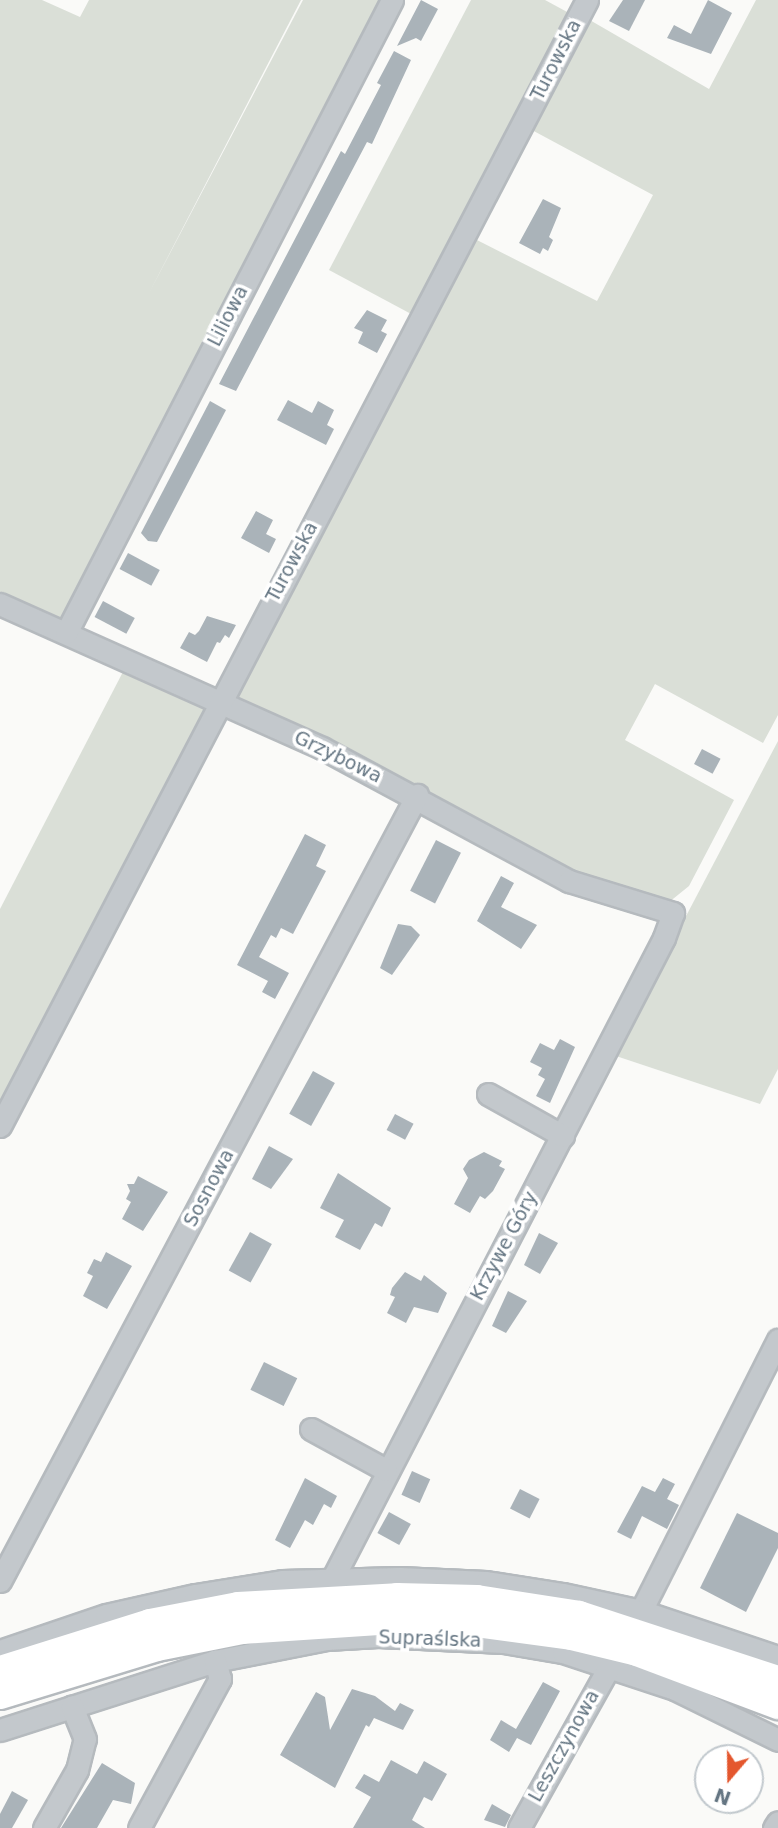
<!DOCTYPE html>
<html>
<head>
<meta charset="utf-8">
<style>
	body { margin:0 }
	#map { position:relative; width:778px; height:1828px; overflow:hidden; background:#fafaf8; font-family:"DejaVu Sans",sans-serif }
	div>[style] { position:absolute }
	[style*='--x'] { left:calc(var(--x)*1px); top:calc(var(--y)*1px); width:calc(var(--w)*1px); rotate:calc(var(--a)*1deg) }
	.green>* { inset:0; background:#dadfd7 }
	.building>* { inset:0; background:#aab3b9; transform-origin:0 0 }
	.roads { filter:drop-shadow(2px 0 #b5babe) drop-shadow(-2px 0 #b5babe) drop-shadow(0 2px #b5babe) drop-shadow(0 -2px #b5babe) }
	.minor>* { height:21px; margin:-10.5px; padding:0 10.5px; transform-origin:10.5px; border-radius:10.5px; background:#c3c8cc }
	.major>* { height:28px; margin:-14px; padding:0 14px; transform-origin:14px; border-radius:14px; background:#fff }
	span { translate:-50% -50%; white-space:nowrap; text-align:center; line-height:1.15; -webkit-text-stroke:7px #fff; paint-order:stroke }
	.street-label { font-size:19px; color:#657683 }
	.north { position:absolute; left:694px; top:1744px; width:70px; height:70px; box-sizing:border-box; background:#fff; border:2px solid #c1c8cd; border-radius:50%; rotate:200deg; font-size:19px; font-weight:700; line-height:28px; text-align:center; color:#657683 }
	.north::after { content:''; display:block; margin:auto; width:24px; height:32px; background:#e4572e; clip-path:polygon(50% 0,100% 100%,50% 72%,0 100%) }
</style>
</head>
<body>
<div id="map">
	<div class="green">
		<div style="clip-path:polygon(0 0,42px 0,80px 17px,89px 0,301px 0,148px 295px,303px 0,385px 0,61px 621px,0 593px)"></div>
		<div style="clip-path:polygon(471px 0,545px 0,569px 13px,413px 315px,329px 270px)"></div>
		<div style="clip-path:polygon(756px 0,778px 0,778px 715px,763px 743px,655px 684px,625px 740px,734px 800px,689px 886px,668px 903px,587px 881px,231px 697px,473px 238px,597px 301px,653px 195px,530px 129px,588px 19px,709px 89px)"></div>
		<div style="clip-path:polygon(126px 666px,212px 704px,0 1110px,0 909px)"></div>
		<div style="clip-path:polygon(778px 741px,778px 1069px,760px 1104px,613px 1055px)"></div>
	</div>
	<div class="building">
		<div style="clip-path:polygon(421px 0,438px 9px,421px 41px,416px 38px,397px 46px)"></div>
		<div style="clip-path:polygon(623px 0,645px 0,629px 31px,609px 21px)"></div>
		<div style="clip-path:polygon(708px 0,732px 13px,711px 54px,667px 38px,674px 25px,691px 34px)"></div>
		<div style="clip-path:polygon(394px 51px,411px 60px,372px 144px,367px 142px,236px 391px,219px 384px,341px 151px,345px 154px,381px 85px,377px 83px)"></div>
		<div style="clip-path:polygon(543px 199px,561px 208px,549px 237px,553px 240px,548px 251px,543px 248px,540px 254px,519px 243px)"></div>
		<div style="clip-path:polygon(367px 310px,387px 320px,381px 331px,387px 334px,377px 353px,358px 343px,363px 332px,354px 328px)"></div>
		<div style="clip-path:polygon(288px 400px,312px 413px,318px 401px,334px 410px,327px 425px,334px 429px,326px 445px,277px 420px)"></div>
		<div style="clip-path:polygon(210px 401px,226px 410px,157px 542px,148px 541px,141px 533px)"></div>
		<div style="clip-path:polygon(256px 511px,273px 520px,266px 534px,276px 539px,269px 553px,241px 538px)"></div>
		<div style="left:128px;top:553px;width:36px;height:18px;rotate:28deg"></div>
		<div style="left:103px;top:601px;width:36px;height:18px;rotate:28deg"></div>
		<div style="clip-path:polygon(207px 616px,236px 625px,229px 638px,225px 635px,220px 643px,217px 642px,207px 662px,180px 648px,189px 632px,195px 635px,199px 631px)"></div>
		<div style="left:702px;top:749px;width:21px;height:17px;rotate:28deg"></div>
		<div style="clip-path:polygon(305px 834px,326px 845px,316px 866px,326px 871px,293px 934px,281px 928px,276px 938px,271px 935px,259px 957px,289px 973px,275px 999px,262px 992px,268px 981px,237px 965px)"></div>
		<div style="left:436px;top:840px;width:28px;height:57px;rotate:27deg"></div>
		<div style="clip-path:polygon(501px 876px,514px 883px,501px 907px,537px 925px,521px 949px,477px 921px)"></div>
		<div style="clip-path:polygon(398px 924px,411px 926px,420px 935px,392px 975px,380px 968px)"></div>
		<div style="clip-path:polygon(560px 1039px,575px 1047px,550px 1103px,536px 1096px,545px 1079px,538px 1075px,542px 1068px,530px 1062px,540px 1043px,554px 1050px)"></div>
		<div style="left:313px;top:1071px;width:25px;height:49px;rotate:29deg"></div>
		<div style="left:395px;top:1114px;width:21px;height:18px;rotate:28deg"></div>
		<div style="clip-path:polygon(269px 1146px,293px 1159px,271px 1189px,252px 1179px)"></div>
		<div style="clip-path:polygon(484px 1152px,502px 1161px,499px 1166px,505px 1169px,493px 1191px,485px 1199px,480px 1196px,470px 1213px,454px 1204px,468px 1178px,463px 1169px,469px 1160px)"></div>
		<div style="clip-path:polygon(338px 1173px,391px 1208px,382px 1227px,375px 1223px,360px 1250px,335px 1237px,344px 1220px,320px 1208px)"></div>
		<div style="clip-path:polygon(138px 1176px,168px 1192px,143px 1231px,122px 1219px,131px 1202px,126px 1199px,130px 1191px,127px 1184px,134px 1184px)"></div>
		<div style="left:250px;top:1232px;width:25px;height:44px;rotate:29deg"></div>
		<div style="clip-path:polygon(539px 1233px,558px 1243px,540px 1274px,524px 1265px)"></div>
		<div style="clip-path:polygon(106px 1252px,132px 1266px,107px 1309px,83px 1296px,93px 1276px,87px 1273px,94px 1259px,101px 1262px)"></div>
		<div style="clip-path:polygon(405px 1272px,421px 1281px,424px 1275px,447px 1293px,438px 1313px,414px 1307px,406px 1323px,387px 1313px,395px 1297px,390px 1295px,392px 1288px)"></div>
		<div style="clip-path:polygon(508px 1291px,527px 1301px,506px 1333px,492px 1326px)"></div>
		<div style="left:264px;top:1362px;width:37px;height:31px;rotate:26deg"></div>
		<div style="left:412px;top:1471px;width:20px;height:26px;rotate:24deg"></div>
		<div style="clip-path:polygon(305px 1478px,337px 1496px,331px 1508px,324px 1504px,313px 1525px,305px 1520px,290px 1548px,275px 1540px)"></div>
		<div style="clip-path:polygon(663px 1478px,675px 1484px,667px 1499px,679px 1505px,667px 1529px,642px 1516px,631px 1539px,617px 1532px,642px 1486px,655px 1492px)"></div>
		<div style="left:520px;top:1489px;width:22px;height:22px;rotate:27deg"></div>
		<div style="left:389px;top:1512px;width:25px;height:24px;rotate:29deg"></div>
		<div style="clip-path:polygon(737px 1513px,778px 1533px,778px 1548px,746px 1612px,700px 1588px)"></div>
		<div style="clip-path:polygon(543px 1682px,560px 1691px,531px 1745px,517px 1738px,509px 1752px,490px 1740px,501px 1720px,516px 1729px)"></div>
		<div style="clip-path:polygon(352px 1689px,375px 1696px,395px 1711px,400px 1703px,414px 1710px,403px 1730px,374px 1718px,369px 1727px,366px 1725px,335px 1788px,280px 1755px,316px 1692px,325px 1697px,330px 1730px)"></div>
		<div style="clip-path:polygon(391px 1760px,417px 1774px,424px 1761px,447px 1774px,432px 1801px,424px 1797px,412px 1820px,425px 1828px,353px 1828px,371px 1797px,355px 1788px,364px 1774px,379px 1782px)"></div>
		<div style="clip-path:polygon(102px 1763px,135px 1783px,131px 1804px,113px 1800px,97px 1828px,61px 1828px)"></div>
		<div style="clip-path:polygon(12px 1791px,28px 1800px,12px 1828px,0 1828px,0 1814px)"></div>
		<div style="clip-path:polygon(492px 1804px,511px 1815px,505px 1827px,484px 1820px)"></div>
	</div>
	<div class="roads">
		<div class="minor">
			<div style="--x:0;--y:604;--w:353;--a:24.1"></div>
			<div style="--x:322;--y:748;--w:281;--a:28.3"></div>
			<div style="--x:569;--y:881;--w:109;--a:17.1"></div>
			<div style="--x:673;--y:913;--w:27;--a:110"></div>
			<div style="--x:664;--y:938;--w:721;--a:117.35"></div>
			<div style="--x:66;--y:633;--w:712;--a:-62.75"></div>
			<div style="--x:488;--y:1094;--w:86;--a:29.2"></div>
			<div style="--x:0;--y:1126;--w:1270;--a:-62.47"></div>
			<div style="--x:311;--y:1429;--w:85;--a:28.7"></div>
			<div style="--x:0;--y:1581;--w:890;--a:-62.05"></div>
			<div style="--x:641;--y:1611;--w:304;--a:-63.2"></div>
			<div style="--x:0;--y:1651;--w:112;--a:-18.8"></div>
			<div style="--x:106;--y:1615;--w:91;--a:-12.7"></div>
			<div style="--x:195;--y:1595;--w:88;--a:-9.1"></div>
			<div style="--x:282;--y:1581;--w:118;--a:-1.5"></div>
			<div style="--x:400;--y:1578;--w:86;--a:2.7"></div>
			<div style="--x:486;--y:1582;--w:78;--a:8.9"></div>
			<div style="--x:563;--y:1594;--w:80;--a:12.3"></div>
			<div style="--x:641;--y:1611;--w:145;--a:18.6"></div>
			<div style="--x:0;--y:1730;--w:226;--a:-17.8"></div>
			<div style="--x:215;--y:1661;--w:114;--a:-11.1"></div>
			<div style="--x:327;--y:1639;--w:51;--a:-3.4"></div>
			<div style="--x:378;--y:1636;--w:125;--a:2.7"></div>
			<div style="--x:503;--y:1642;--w:61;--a:9.5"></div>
			<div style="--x:563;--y:1652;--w:118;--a:18.3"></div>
			<div style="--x:675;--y:1689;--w:115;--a:26.3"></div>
			<div style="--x:44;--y:1828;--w:67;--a:-60.4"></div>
			<div style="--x:77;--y:1770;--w:32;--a:-76"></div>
			<div style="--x:85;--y:1739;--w:35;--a:-112"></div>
			<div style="--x:139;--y:1828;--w:170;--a:-61.5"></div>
			<div style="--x:220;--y:1679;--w:19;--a:-106"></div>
			<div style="--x:519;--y:1828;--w:187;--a:-60.8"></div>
			<div style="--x:774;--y:1828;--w:7;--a:-56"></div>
		</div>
		<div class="major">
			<div style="--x:0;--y:1670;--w:157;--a:-17.4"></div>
			<div style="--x:150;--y:1623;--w:90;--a:-10.9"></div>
			<div style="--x:238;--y:1606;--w:159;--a:-3.2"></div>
			<div style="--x:397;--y:1597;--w:80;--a:1.4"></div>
			<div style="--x:477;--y:1599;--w:103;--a:8.9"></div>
			<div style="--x:579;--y:1615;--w:209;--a:18.1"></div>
			<div style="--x:0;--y:1695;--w:164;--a:-17"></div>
			<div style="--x:157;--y:1647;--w:87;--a:-11.3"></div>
			<div style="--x:242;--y:1630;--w:152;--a:-3.8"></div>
			<div style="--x:394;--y:1620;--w:81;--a:2.1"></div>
			<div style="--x:475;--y:1623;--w:97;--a:7.7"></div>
			<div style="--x:571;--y:1636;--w:68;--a:13.6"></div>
			<div style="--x:637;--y:1652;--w:151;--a:20.6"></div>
		</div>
	</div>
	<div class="street-label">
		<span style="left:556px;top:60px;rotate:-63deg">Turowska</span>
		<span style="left:228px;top:316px;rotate:-63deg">Liliowa</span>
		<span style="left:292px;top:562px;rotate:-62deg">Turowska</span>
		<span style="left:338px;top:757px;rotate:26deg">Grzybowa</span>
		<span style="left:209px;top:1188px;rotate:-62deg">Sosnowa</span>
		<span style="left:504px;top:1246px;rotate:-62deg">Krzywe Góry</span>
		<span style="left:430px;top:1639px;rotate:2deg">Supraślska</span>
		<span style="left:564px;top:1746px;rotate:-61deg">Leszczynowa</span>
	</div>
	<div class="north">N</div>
</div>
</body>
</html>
